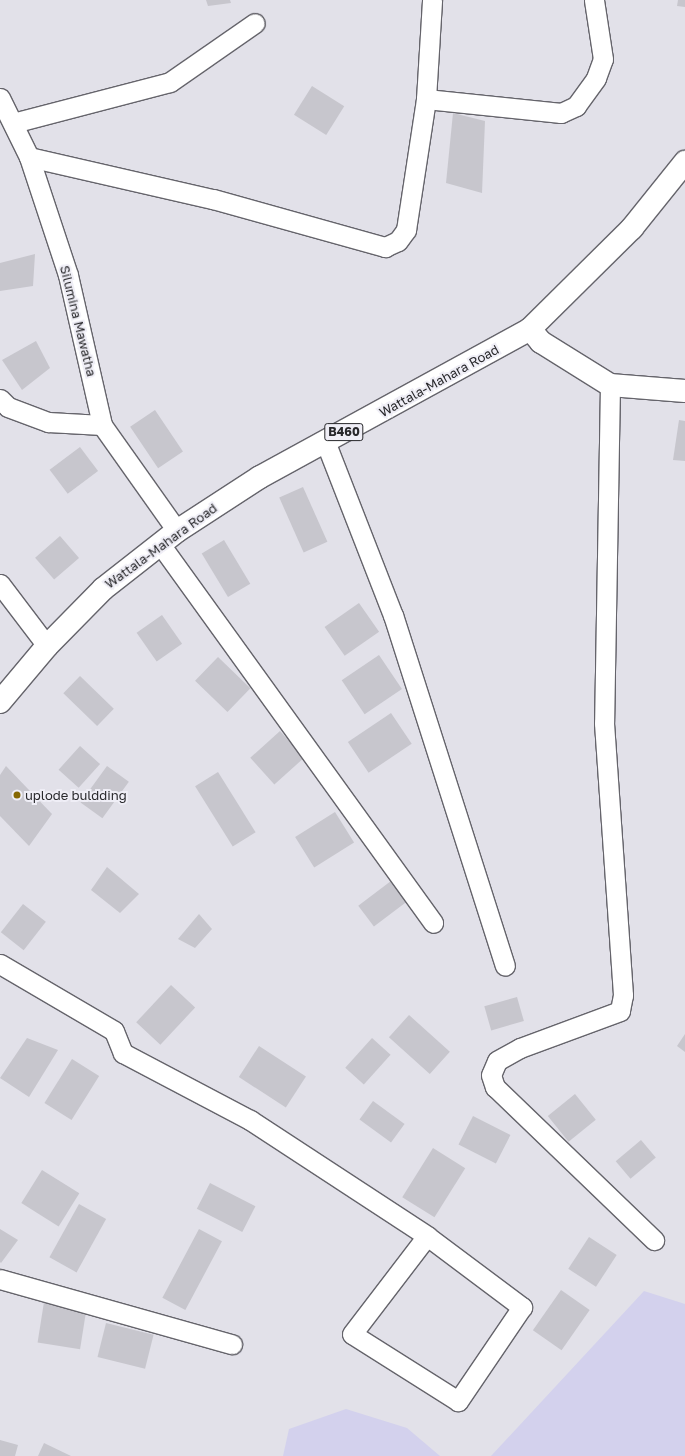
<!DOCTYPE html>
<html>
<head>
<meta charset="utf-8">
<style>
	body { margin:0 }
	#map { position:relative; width:685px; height:1456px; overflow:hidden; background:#e2e1e9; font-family:"Golos Text",sans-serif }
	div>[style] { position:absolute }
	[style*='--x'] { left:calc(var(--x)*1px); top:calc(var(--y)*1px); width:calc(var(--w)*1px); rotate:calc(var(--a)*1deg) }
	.green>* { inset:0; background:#d3d1ed }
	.building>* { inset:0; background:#c7c6cd; transform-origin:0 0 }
	.roads { filter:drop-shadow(1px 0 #65646b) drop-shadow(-1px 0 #65646b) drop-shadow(0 1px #65646b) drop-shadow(0 -1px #65646b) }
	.street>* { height:19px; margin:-9.5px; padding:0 9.5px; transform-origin:9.5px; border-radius:9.5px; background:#fff }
	.secondary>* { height:22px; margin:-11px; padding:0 11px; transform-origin:11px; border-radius:11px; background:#fff }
	.primary>* { height:22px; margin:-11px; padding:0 11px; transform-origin:11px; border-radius:11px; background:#fff }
	.dots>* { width:11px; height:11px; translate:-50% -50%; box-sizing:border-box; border:2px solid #efeef6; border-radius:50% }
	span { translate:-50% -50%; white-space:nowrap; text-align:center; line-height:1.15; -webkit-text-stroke:4px #efeef6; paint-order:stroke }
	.shield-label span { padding:1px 3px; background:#efeef6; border:1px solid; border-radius:3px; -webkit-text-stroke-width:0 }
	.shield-label { font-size:12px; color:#28282b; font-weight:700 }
	.street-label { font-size:13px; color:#28282b }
	.poi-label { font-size:13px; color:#28282b }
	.left { translate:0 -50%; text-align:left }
</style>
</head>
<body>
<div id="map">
	<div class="green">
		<div style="clip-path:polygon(644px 1291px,685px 1304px,685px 1456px,491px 1456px)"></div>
		<div style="clip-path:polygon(346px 1409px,407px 1428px,440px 1456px,283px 1456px,289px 1429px)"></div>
	</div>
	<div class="building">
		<div style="clip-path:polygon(206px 0,230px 0,231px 3px,208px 6px)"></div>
		<div style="clip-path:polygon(678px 0,685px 0,685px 7px,677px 6px)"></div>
		<div style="left:312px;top:86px;width:38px;height:34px;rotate:32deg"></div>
		<div style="clip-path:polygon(453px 113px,485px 121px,482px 193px,446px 183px)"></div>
		<div style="clip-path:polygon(35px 254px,33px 286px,0 291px,0 263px)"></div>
		<div style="clip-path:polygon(36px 341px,50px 368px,22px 390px,2px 360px)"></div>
		<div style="left:155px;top:410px;width:50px;height:30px;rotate:56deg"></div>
		<div style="clip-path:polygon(679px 420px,685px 421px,685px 461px,673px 460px)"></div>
		<div style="left:80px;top:447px;width:30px;height:38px;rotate:53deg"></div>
		<div style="left:303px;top:487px;width:60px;height:26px;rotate:66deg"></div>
		<div style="left:60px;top:536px;width:29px;height:33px;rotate:49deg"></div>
		<div style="left:224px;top:540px;width:51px;height:26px;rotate:59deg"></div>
		<div style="left:359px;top:603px;width:35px;height:42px;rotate:55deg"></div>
		<div style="left:162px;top:615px;width:35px;height:31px;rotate:55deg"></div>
		<div style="left:379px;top:655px;width:41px;height:45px;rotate:56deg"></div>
		<div style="left:218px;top:657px;width:45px;height:33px;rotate:44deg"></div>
		<div style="left:80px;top:676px;width:47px;height:24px;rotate:44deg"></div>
		<div style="left:391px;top:713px;width:37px;height:52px;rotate:56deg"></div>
		<div style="left:280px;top:731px;width:36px;height:40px;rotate:48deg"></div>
		<div style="left:80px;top:746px;width:27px;height:32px;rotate:42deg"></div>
		<div style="clip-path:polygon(6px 766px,52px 814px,29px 846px,0 816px,0 775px)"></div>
		<div style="left:107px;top:766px;width:27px;height:45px;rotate:36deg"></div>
		<div style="left:218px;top:772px;width:71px;height:27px;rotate:58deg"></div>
		<div style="left:335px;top:812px;width:36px;height:47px;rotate:58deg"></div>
		<div style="clip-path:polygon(107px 867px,139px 894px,120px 913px,91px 890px)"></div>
		<div style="left:391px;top:881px;width:26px;height:41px;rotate:53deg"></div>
		<div style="left:23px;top:904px;width:29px;height:36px;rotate:38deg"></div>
		<div style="clip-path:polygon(199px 914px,212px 929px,195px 948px,178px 939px)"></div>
		<div style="left:171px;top:985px;width:33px;height:51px;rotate:43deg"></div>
		<div style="left:517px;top:997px;width:25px;height:34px;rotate:74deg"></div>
		<div style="left:409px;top:1015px;width:55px;height:30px;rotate:42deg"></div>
		<div style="clip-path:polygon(685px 1034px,685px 1052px,677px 1046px)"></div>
		<div style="clip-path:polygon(27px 1038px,58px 1050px,29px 1097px,0 1078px)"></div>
		<div style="left:372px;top:1038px;width:25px;height:40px;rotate:42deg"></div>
		<div style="left:259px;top:1046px;width:56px;height:37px;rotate:33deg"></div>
		<div style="left:72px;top:1059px;width:32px;height:52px;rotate:32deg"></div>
		<div style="left:575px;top:1094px;width:33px;height:35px;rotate:51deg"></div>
		<div style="left:373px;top:1101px;width:39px;height:23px;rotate:36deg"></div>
		<div style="left:473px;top:1116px;width:42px;height:32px;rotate:27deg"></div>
		<div style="left:641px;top:1140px;width:23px;height:33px;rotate:50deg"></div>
		<div style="left:433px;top:1148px;width:38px;height:58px;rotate:32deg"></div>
		<div style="left:42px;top:1170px;width:44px;height:39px;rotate:32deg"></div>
		<div style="left:210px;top:1183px;width:51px;height:29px;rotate:27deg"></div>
		<div style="left:79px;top:1204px;width:31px;height:61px;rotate:29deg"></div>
		<div style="clip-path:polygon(0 1229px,18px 1240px,1px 1263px,0 1262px)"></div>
		<div style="left:199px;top:1229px;width:26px;height:78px;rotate:28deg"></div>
		<div style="left:589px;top:1237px;width:33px;height:38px;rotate:33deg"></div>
		<div style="left:561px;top:1290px;width:35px;height:49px;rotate:35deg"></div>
		<div style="left:44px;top:1302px;width:43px;height:41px;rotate:9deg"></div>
		<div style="left:106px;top:1323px;width:49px;height:35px;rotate:14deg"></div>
		<div style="clip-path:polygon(0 1440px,18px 1445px,15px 1456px,0 1456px)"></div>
		<div style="clip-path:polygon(44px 1443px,71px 1456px,38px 1456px)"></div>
	</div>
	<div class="roads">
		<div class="street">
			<div style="--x:0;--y:98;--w:66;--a:63.8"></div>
			<div style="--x:29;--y:157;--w:124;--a:71.7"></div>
			<div style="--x:68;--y:275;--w:154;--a:77.2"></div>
			<div style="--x:102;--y:425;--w:130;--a:54.7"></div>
			<div style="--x:426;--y:99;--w:99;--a:-86.5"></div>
			<div style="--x:13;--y:123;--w:162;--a:-14.6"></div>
			<div style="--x:170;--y:82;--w:103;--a:-34.8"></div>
			<div style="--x:29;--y:157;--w:189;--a:12.9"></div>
			<div style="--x:213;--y:199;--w:179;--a:15.6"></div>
			<div style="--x:385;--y:247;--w:14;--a:-25"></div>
			<div style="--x:398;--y:241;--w:14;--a:-54"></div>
			<div style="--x:406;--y:230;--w:133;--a:-81.3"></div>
			<div style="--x:426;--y:99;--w:136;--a:5.9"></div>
			<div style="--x:561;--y:113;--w:17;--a:-25"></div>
			<div style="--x:576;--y:106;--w:34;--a:-54"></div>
			<div style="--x:596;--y:78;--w:20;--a:-70"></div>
			<div style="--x:603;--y:59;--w:60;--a:-98.7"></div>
			<div style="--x:610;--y:385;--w:338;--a:91"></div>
			<div style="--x:604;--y:723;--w:273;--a:86"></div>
			<div style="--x:623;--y:995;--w:16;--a:101"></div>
			<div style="--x:620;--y:1011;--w:107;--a:159.7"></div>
			<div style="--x:520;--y:1048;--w:26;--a:151"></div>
			<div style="--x:497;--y:1061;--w:15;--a:113"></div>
			<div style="--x:491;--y:1075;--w:13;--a:72"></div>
			<div style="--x:495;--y:1087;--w:221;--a:43.9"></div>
			<div style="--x:0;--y:399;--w:11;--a:45"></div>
			<div style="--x:8;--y:407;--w:43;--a:20.6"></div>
			<div style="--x:48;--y:422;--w:54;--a:3.2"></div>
			<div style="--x:325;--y:441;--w:187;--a:68.7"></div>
			<div style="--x:393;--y:615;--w:368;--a:72.3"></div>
			<div style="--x:160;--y:544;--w:467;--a:54.2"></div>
			<div style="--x:0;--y:584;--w:78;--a:52.8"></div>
			<div style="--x:0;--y:964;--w:132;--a:30.4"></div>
			<div style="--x:114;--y:1031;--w:24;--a:68"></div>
			<div style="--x:123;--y:1053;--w:144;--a:27.8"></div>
			<div style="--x:250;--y:1120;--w:212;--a:33.2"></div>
			<div style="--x:427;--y:1236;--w:119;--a:36.8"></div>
			<div style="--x:522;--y:1307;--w:114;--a:124.2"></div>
			<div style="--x:458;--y:1401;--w:125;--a:-147.7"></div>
			<div style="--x:352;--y:1334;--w:123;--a:-52.6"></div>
			<div style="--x:0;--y:1279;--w:241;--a:15.7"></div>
		</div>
		<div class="secondary">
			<div style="--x:530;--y:329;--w:17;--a:50"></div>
			<div style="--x:541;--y:342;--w:81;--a:31.9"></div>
			<div style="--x:610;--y:385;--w:75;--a:4.6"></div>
		</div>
		<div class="primary">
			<div style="--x:0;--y:702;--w:73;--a:-50"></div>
			<div style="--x:47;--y:646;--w:80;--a:-45.5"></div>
			<div style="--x:103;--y:589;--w:94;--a:-38.1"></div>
			<div style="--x:177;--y:531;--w:99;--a:-33"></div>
			<div style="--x:260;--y:477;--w:308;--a:-28.7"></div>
			<div style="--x:530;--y:329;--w:144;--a:-44.7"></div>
			<div style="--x:632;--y:228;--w:85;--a:-51.2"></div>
		</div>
	</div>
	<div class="dots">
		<div style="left:17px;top:795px;background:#866803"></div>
	</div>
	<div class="shield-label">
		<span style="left:344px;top:432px">B460</span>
	</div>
	<div class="street-label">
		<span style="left:78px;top:321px;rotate:76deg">Silumina Mawatha</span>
		<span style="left:439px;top:381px;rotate:-29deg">Wattala-Mahara Road</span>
		<span style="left:161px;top:546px;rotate:-36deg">Wattala-Mahara Road</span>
	</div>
	<div class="poi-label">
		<span class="left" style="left:25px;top:795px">uplode buldding</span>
	</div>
</div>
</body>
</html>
